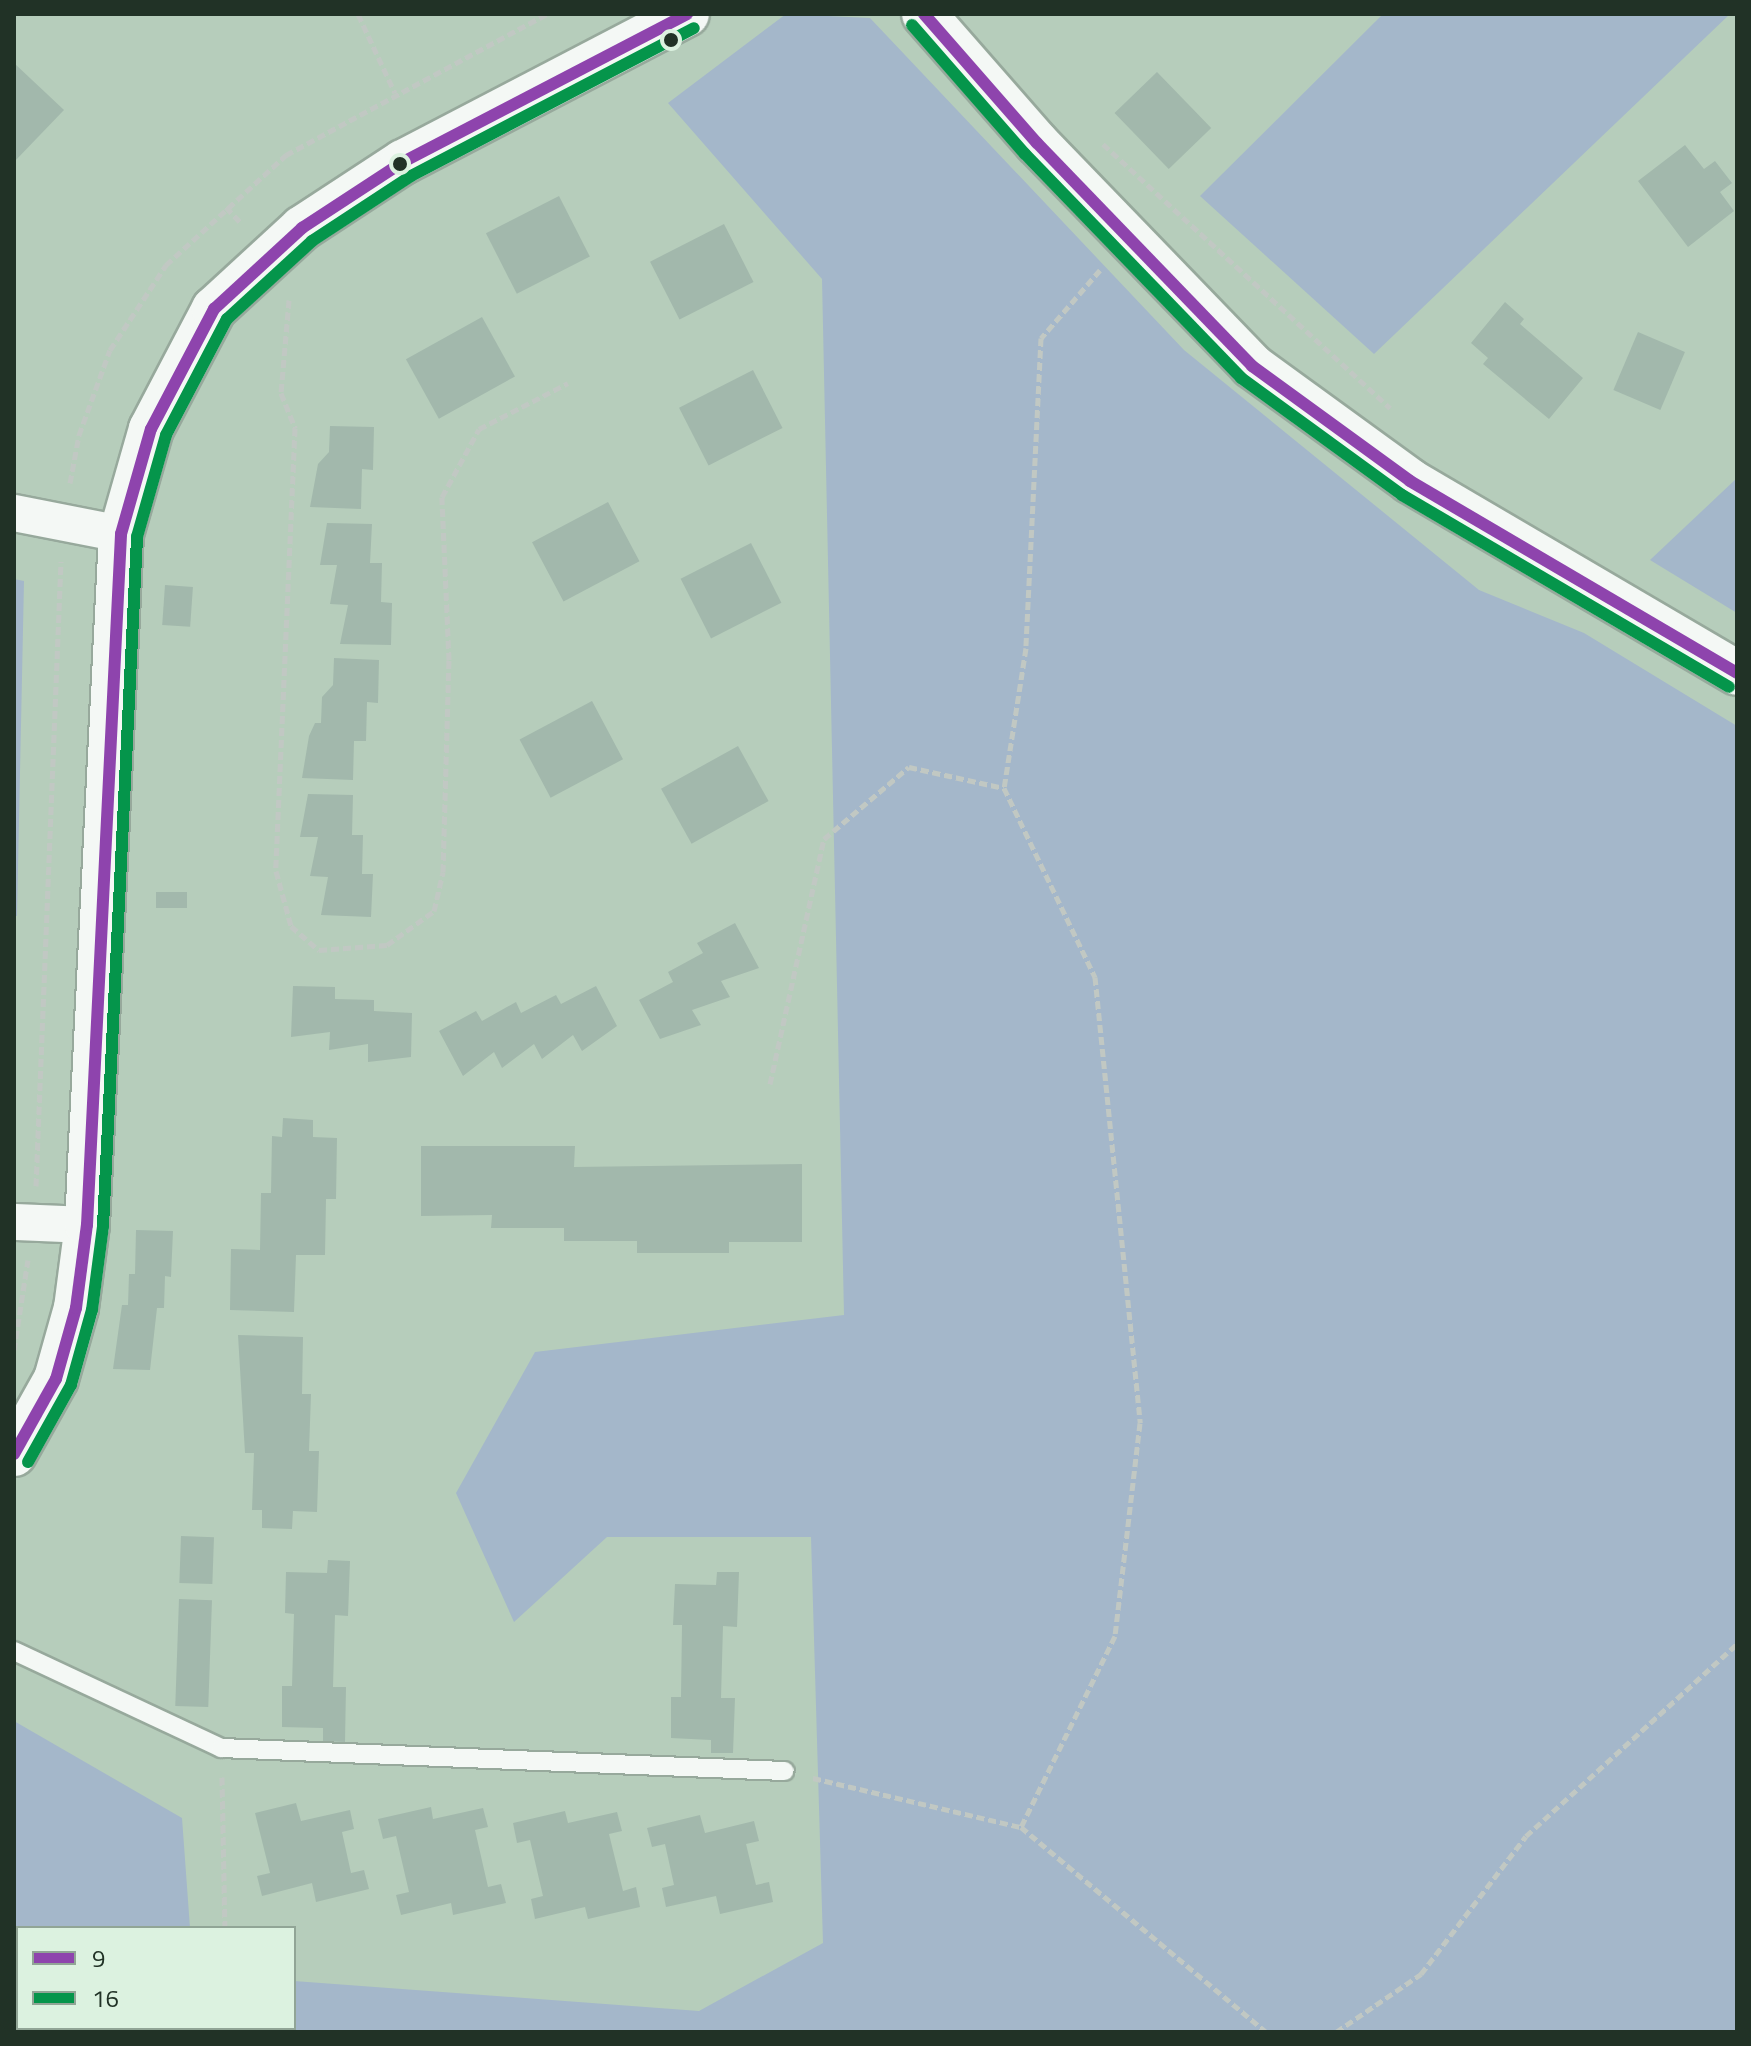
<!DOCTYPE html>
<html>
<head>
<meta charset="utf-8">
<style>
	body { margin:0 }
	#map { position:relative; width:1751px; height:2046px; overflow:hidden; background:#b6cdbb; font-family:"Titillium Web",sans-serif }
	div>[style] { position:absolute }
	[style*='--x'] { left:calc(var(--x)*1px); top:calc(var(--y)*1px); width:calc(var(--w)*1px); rotate:calc(var(--a)*1deg) }
	.green>* { inset:0; background:#a4b7ca }
	.building>* { inset:0; background:#a2b8ac; transform-origin:0 0 }
	.path>* { height:5px; margin-top:-2.5px; transform-origin:0; background:repeating-linear-gradient(90deg,#c1c8c3 0 8px,transparent 0 12px) }
	.roads { filter:drop-shadow(2px 0 #97a99c) drop-shadow(-2px 0 #97a99c) drop-shadow(0 2px #97a99c) drop-shadow(0 -2px #97a99c) }
	.service>* { height:18px; margin:-9px; padding:0 9px; transform-origin:9px; border-radius:9px; background:#f4f8f5 }
	.minor>* { height:36px; margin:-18px; padding:0 18px; transform-origin:18px; border-radius:18px; background:#f4f8f5 }
	.tertiary>* { height:44px; margin:-22px; padding:0 22px; transform-origin:22px; border-radius:22px; background:#f4f8f5 }
	.bus-1>* { height:12px; margin:-6px; padding:0 6px; transform-origin:6px; border-radius:6px; background:#8e44ad }
	.bus-2>* { height:12px; margin:-6px; padding:0 6px; transform-origin:6px; border-radius:6px; background:#05954b }
	.dots>* { width:22px; height:22px; translate:-50% -50%; box-sizing:border-box; border:4px solid #dcf2e0; border-radius:50% }
	span { translate:-50% -50%; white-space:nowrap; text-align:center; line-height:1.15; -webkit-text-stroke:7px #dcf2e0; paint-order:stroke }
	.frame { position:absolute; inset:0; border:16px solid #213226; pointer-events:none }
	.legend { position:absolute; left:16px; top:1926px; width:280px; height:104px; box-sizing:border-box; background:#dcf2e0; border:2px solid #91a596; margin:0; padding:10px 14px; list-style:none; font-size:24px; color:#213226 }
	.legend li { display:flex; align-items:center; gap:16px; height:40px }
	.legend b { width:40px; border:2px solid #91a596 }
</style>
</head>
<body>
<div id="map">
	<div class="green">
		<div style="clip-path:polygon(786px 14px,870px 18px,1184px 350px,1479px 590px,1584px 633px,1737px 726px,1737px 2032px,14px 2032px,14px 1721px,182px 1818px,190px 1928px,18px 1928px,18px 2028px,294px 2028px,294px 1981px,699px 2011px,823px 1943px,811px 1537px,607px 1537px,514px 1622px,456px 1493px,535px 1352px,844px 1315px,822px 279px,668px 103px)"></div>
		<div style="clip-path:polygon(1383px 14px,1730px 14px,1374px 354px,1200px 196px)"></div>
		<div style="clip-path:polygon(1737px 478px,1737px 613px,1650px 560px)"></div>
		<div style="clip-path:polygon(14px 579px,24px 581px,17px 916px,14px 916px)"></div>
	</div>
	<div class="building">
		<div style="clip-path:polygon(14px 63px,64px 110px,14px 162px)"></div>
		<div style="left:1157px;top:72px;width:78px;height:59px;rotate:46deg"></div>
		<div style="clip-path:polygon(1685px 145px,1704px 169px,1715px 161px,1732px 183px,1720px 192px,1734px 211px,1688px 247px,1638px 181px)"></div>
		<div style="left:559px;top:196px;width:68px;height:82px;rotate:63deg"></div>
		<div style="left:724px;top:224px;width:65px;height:83px;rotate:63deg"></div>
		<div style="clip-path:polygon(1505px 302px,1524px 319px,1520px 324px,1583px 378px,1549px 419px,1483px 364px,1488px 358px,1471px 343px)"></div>
		<div style="left:482px;top:317px;width:68px;height:87px;rotate:61deg"></div>
		<div style="left:1638px;top:332px;width:51px;height:63px;rotate:23deg"></div>
		<div style="left:753px;top:370px;width:65px;height:83px;rotate:63deg"></div>
		<div style="clip-path:polygon(330px 426px,374px 427px,373px 470px,362px 469px,361px 509px,310px 507px,318px 464px,329px 452px)"></div>
		<div style="left:608px;top:502px;width:67px;height:86px;rotate:62deg"></div>
		<div style="clip-path:polygon(327px 523px,372px 524px,370px 563px,382px 563px,381px 602px,392px 603px,391px 645px,340px 644px,348px 605px,330px 604px,337px 565px,320px 565px)"></div>
		<div style="left:751px;top:543px;width:67px;height:79px;rotate:63deg"></div>
		<div style="left:165px;top:585px;width:28px;height:40px;rotate:4deg"></div>
		<div style="clip-path:polygon(334px 658px,379px 660px,378px 703px,367px 702px,366px 741px,354px 741px,353px 780px,302px 778px,309px 736px,315px 723px,321px 723px,322px 697px,333px 685px)"></div>
		<div style="left:592px;top:701px;width:66px;height:82px;rotate:62deg"></div>
		<div style="left:738px;top:746px;width:63px;height:88px;rotate:61deg"></div>
		<div style="clip-path:polygon(308px 794px,353px 795px,352px 835px,363px 835px,362px 874px,373px 874px,371px 917px,321px 915px,328px 877px,310px 876px,318px 837px,300px 837px)"></div>
		<div style="left:156px;top:892px;width:31px;height:16px"></div>
		<div style="clip-path:polygon(735px 923px,759px 968px,721px 981px,730px 997px,692px 1010px,701px 1025px,660px 1039px,639px 1000px,673px 982px,668px 972px,703px 953px,697px 943px)"></div>
		<div style="clip-path:polygon(293px 986px,335px 987px,335px 999px,374px 1000px,374px 1011px,412px 1013px,411px 1057px,368px 1062px,368px 1044px,329px 1050px,330px 1032px,291px 1037px)"></div>
		<div style="clip-path:polygon(596px 986px,617px 1026px,582px 1051px,573px 1035px,542px 1059px,534px 1044px,502px 1068px,494px 1052px,463px 1076px,439px 1031px,476px 1011px,482px 1021px,516px 1002px,521px 1013px,556px 995px,561px 1004px)"></div>
		<div style="clip-path:polygon(283px 1118px,313px 1120px,313px 1137px,337px 1138px,336px 1199px,326px 1199px,325px 1255px,296px 1255px,294px 1312px,230px 1310px,231px 1249px,260px 1250px,261px 1193px,271px 1193px,272px 1136px,282px 1137px)"></div>
		<div style="clip-path:polygon(421px 1146px,575px 1146px,574px 1167px,802px 1164px,802px 1242px,729px 1242px,729px 1253px,637px 1253px,637px 1241px,564px 1241px,564px 1228px,491px 1228px,492px 1215px,421px 1216px)"></div>
		<div style="clip-path:polygon(136px 1230px,173px 1231px,171px 1277px,165px 1276px,164px 1308px,157px 1308px,150px 1370px,113px 1369px,122px 1305px,128px 1305px,129px 1274px,135px 1274px)"></div>
		<div style="clip-path:polygon(238px 1335px,303px 1337px,302px 1394px,311px 1394px,309px 1451px,319px 1451px,317px 1512px,293px 1511px,292px 1529px,262px 1528px,262px 1510px,252px 1510px,254px 1453px,245px 1453px)"></div>
		<div style="left:181px;top:1536px;width:33px;height:47px;rotate:2deg"></div>
		<div style="clip-path:polygon(328px 1560px,350px 1561px,348px 1616px,335px 1615px,333px 1687px,346px 1687px,345px 1742px,323px 1741px,323px 1728px,282px 1727px,282px 1686px,292px 1686px,294px 1614px,285px 1613px,286px 1572px,327px 1573px)"></div>
		<div style="clip-path:polygon(717px 1572px,739px 1572px,737px 1627px,723px 1626px,721px 1698px,735px 1698px,733px 1753px,711px 1753px,711px 1740px,671px 1738px,671px 1697px,681px 1697px,682px 1625px,673px 1625px,675px 1584px,716px 1585px)"></div>
		<div style="left:179px;top:1599px;width:33px;height:107px;rotate:2deg"></div>
		<div style="clip-path:polygon(296px 1803px,301px 1821px,350px 1810px,354px 1829px,342px 1832px,351px 1873px,364px 1870px,369px 1889px,316px 1902px,312px 1883px,262px 1896px,257px 1876px,270px 1873px,255px 1813px)"></div>
		<div style="clip-path:polygon(431px 1807px,433px 1819px,483px 1808px,488px 1827px,475px 1830px,488px 1887px,501px 1884px,506px 1903px,453px 1915px,451px 1903px,401px 1915px,396px 1895px,409px 1892px,396px 1836px,383px 1839px,378px 1819px)"></div>
		<div style="clip-path:polygon(565px 1811px,568px 1823px,617px 1812px,622px 1831px,609px 1834px,623px 1891px,636px 1887px,640px 1907px,588px 1919px,585px 1907px,535px 1919px,531px 1899px,543px 1896px,530px 1840px,517px 1843px,513px 1823px)"></div>
		<div style="clip-path:polygon(700px 1815px,705px 1833px,754px 1821px,759px 1841px,746px 1844px,756px 1885px,769px 1882px,773px 1902px,720px 1914px,716px 1896px,666px 1907px,662px 1888px,674px 1885px,665px 1844px,652px 1847px,647px 1828px)"></div>
	</div>
	<div class="path">
		<div style="--x:358;--y:14;--w:87;--a:64.9"></div>
		<div style="--x:1103;--y:144;--w:390;--a:42.6"></div>
		<div style="--x:226;--y:207;--w:23;--a:47"></div>
		<div style="--x:1100;--y:270;--w:90;--a:130.9"></div>
		<div style="--x:1041;--y:338;--w:310;--a:92.8"></div>
		<div style="--x:1026;--y:648;--w:142;--a:98.9"></div>
		<div style="--x:1004;--y:788;--w:210;--a:64.3"></div>
		<div style="--x:1095;--y:977;--w:448;--a:84.2"></div>
		<div style="--x:1140;--y:1423;--w:214;--a:96.7"></div>
		<div style="--x:1115;--y:1636;--w:213;--a:116.2"></div>
		<div style="--x:1021;--y:1827;--w:319;--a:39.9"></div>
		<div style="--x:289;--y:300;--w:93;--a:94.9"></div>
		<div style="--x:281;--y:393;--w:38;--a:68"></div>
		<div style="--x:295;--y:428;--w:443;--a:92.5"></div>
		<div style="--x:276;--y:871;--w:57;--a:74.7"></div>
		<div style="--x:291;--y:926;--w:37;--a:41"></div>
		<div style="--x:319;--y:950;--w:68;--a:-4.2"></div>
		<div style="--x:387;--y:945;--w:58;--a:-35.9"></div>
		<div style="--x:434;--y:911;--w:40;--a:-77"></div>
		<div style="--x:443;--y:872;--w:212;--a:-88.4"></div>
		<div style="--x:449;--y:660;--w:163;--a:-92.5"></div>
		<div style="--x:442;--y:497;--w:77;--a:-61.4"></div>
		<div style="--x:479;--y:429;--w:100;--a:-27.3"></div>
		<div style="--x:70;--y:483;--w:49;--a:-79.4"></div>
		<div style="--x:79;--y:435;--w:90;--a:-70"></div>
		<div style="--x:110;--y:350;--w:102;--a:-56.6"></div>
		<div style="--x:166;--y:265;--w:163;--a:-42.5"></div>
		<div style="--x:286;--y:155;--w:297;--a:-28.4"></div>
		<div style="--x:770;--y:1084;--w:251;--a:-77.6"></div>
		<div style="--x:824;--y:839;--w:111;--a:-40.3"></div>
		<div style="--x:909;--y:767;--w:97;--a:12.5"></div>
		<div style="--x:36;--y:1186;--w:625;--a:-87.71"></div>
		<div style="--x:14;--y:1350;--w:91;--a:-81.2"></div>
		<div style="--x:222;--y:1777;--w:151;--a:88.9"></div>
		<div style="--x:813;--y:1778;--w:214;--a:13.3"></div>
		<div style="--x:227;--y:2028;--w:4;--a:90"></div>
		<div style="--x:1336;--y:2032;--w:103;--a:-34.3"></div>
		<div style="--x:1421;--y:1974;--w:173;--a:-52.7"></div>
		<div style="--x:1526;--y:1836;--w:285;--a:-42.3"></div>
	</div>
	<div class="roads">
		<div class="service">
			<div style="--x:14;--y:1651;--w:229;--a:25.1"></div>
			<div style="--x:221;--y:1748;--w:564;--a:2.34"></div>
		</div>
		<div class="minor">
			<div style="--x:14;--y:513;--w:109;--a:11.1"></div>
			<div style="--x:14;--y:1222;--w:73;--a:2.4"></div>
		</div>
		<div class="tertiary">
			<div style="--x:924;--y:14;--w:171;--a:48.8"></div>
			<div style="--x:1037;--y:143;--w:310;--a:46"></div>
			<div style="--x:1252;--y:366;--w:195;--a:36"></div>
			<div style="--x:1410;--y:481;--w:379;--a:30.4"></div>
			<div style="--x:14;--y:1454;--w:86;--a:-60.8"></div>
			<div style="--x:56;--y:1379;--w:74;--a:-74.3"></div>
			<div style="--x:76;--y:1308;--w:84;--a:-82.5"></div>
			<div style="--x:87;--y:1225;--w:692;--a:-87.18"></div>
			<div style="--x:121;--y:534;--w:109;--a:-74.1"></div>
			<div style="--x:151;--y:429;--w:136;--a:-62.3"></div>
			<div style="--x:214;--y:309;--w:120;--a:-42.6"></div>
			<div style="--x:302;--y:228;--w:121;--a:-33.2"></div>
			<div style="--x:403;--y:162;--w:320;--a:-27.5"></div>
		</div>
	</div>
	<div class="bus-1">
		<div style="--x:924;--y:14;--w:171;--a:48.8"></div>
		<div style="--x:1037;--y:143;--w:310;--a:46"></div>
		<div style="--x:1252;--y:366;--w:195;--a:36"></div>
		<div style="--x:1410;--y:481;--w:379;--a:30.4"></div>
		<div style="--x:14;--y:1454;--w:86;--a:-60.8"></div>
		<div style="--x:56;--y:1379;--w:74;--a:-74.3"></div>
		<div style="--x:76;--y:1308;--w:84;--a:-82.5"></div>
		<div style="--x:87;--y:1225;--w:692;--a:-87.18"></div>
		<div style="--x:121;--y:534;--w:109;--a:-74.1"></div>
		<div style="--x:151;--y:429;--w:136;--a:-62.3"></div>
		<div style="--x:214;--y:309;--w:120;--a:-42.6"></div>
		<div style="--x:302;--y:228;--w:121;--a:-33.2"></div>
		<div style="--x:403;--y:162;--w:320;--a:-27.5"></div>
	</div>
	<div class="bus-2">
		<div style="--x:912;--y:25;--w:171;--a:48.8"></div>
		<div style="--x:1025;--y:154;--w:311;--a:46"></div>
		<div style="--x:1241;--y:378;--w:199;--a:36"></div>
		<div style="--x:1402;--y:495;--w:379;--a:30.4"></div>
		<div style="--x:28;--y:1462;--w:88;--a:-60.8"></div>
		<div style="--x:71;--y:1385;--w:78;--a:-74.4"></div>
		<div style="--x:92;--y:1310;--w:85;--a:-82.5"></div>
		<div style="--x:103;--y:1226;--w:690;--a:-87.17"></div>
		<div style="--x:137;--y:537;--w:106;--a:-74.1"></div>
		<div style="--x:166;--y:435;--w:131;--a:-62.3"></div>
		<div style="--x:227;--y:319;--w:115;--a:-42.5"></div>
		<div style="--x:312;--y:241;--w:118;--a:-33.3"></div>
		<div style="--x:411;--y:176;--w:319;--a:-27.6"></div>
	</div>
	<div class="dots">
		<div style="left:671px;top:40px;background:#213226"></div>
		<div style="left:400px;top:164px;background:#213226"></div>
	</div>
	<div class="frame"></div>
	<ul class="legend">
	<li><b style="height:10px;background:#8e44ad"></b>9</li>
	<li><b style="height:10px;background:#05954b"></b>16</li>
	</ul>
</div>
</body>
</html>
